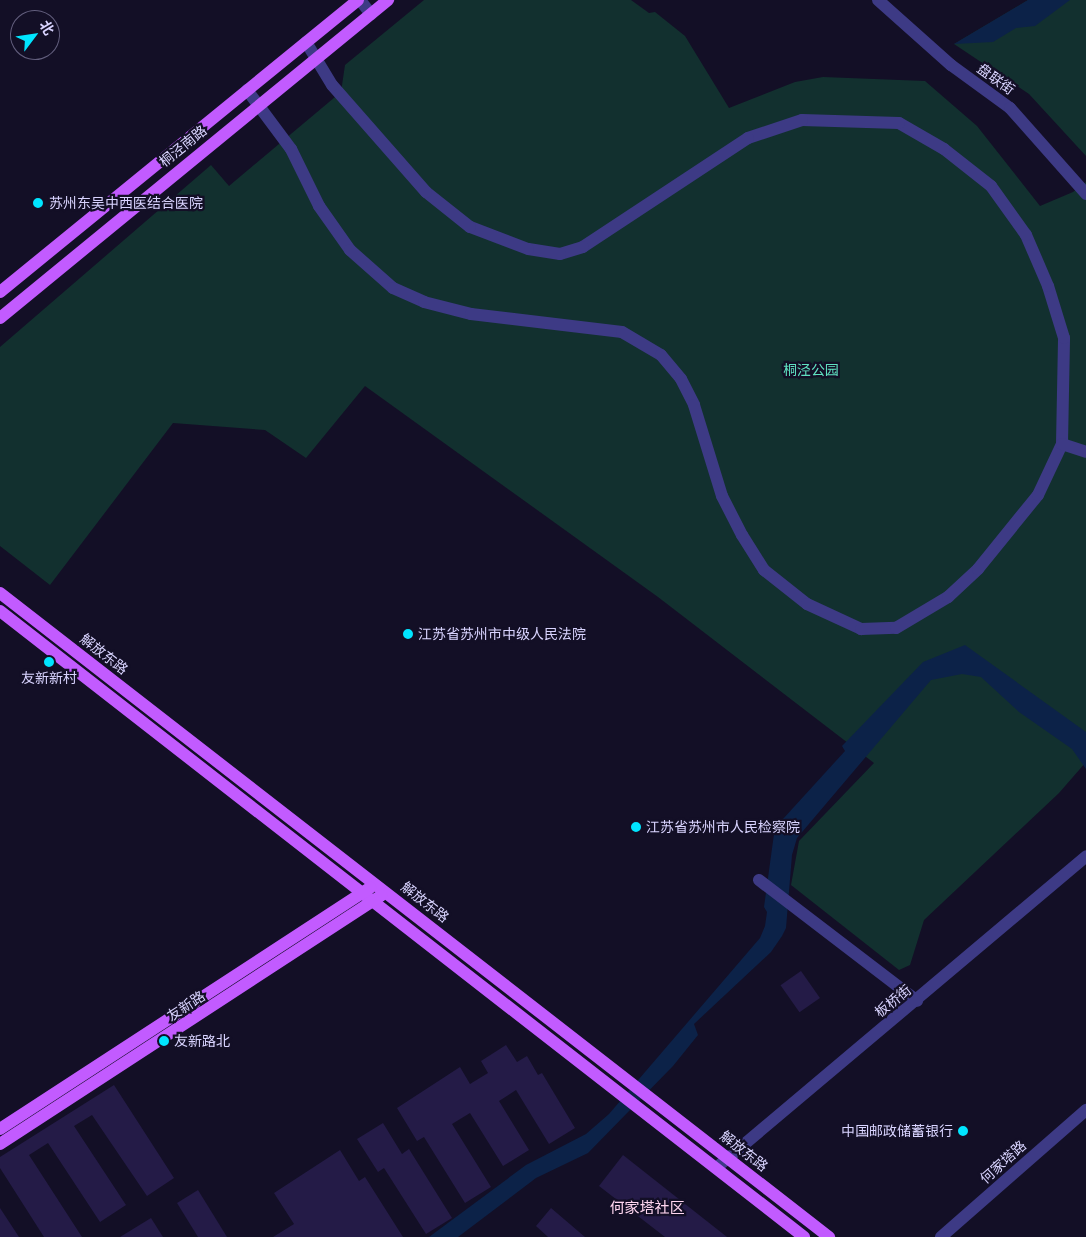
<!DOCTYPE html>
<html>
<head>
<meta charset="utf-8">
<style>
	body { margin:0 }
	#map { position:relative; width:1086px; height:1237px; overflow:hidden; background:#130f26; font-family:"IBM Plex Sans","Noto Sans SC",sans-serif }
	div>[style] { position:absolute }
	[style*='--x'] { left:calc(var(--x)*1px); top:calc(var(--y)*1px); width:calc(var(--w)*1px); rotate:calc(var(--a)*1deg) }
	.green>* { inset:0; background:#12302f }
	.water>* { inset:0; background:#0c2248 }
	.building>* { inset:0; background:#241b47; transform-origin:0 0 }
	.minor>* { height:12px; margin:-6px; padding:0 6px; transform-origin:6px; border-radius:6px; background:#3d3a85 }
	.major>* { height:12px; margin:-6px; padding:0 6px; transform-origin:6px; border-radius:6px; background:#c25bff }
	.dots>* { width:14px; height:14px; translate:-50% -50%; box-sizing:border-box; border:2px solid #130f26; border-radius:50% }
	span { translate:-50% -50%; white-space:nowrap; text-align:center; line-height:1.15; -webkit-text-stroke:4.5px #130f26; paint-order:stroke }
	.street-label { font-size:14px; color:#d9d4ff }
	.poi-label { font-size:14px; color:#d9d4ff }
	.left { translate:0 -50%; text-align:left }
	.right { translate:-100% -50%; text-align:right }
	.park-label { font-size:14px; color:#5fe0c0 }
	.neighbourhood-label { font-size:15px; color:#ffd6f0 }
	.north { position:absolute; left:10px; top:10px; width:50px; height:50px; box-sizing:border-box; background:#130f26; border:1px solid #625e7d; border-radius:50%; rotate:59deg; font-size:14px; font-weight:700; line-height:20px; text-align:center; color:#d9d4ff }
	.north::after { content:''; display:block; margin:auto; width:18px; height:22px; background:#00e5ff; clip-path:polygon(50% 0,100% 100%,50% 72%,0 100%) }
</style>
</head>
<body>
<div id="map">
	<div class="green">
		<div style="clip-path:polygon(424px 0,631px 0,649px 13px,655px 12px,685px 36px,729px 108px,795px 82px,823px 77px,925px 81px,977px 126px,1040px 206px,1073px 192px,1086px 182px,1086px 762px,1059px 793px,924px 920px,910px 965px,899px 970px,791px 885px,799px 841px,874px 763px,658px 597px,365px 386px,306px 458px,265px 430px,173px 423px,50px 585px,0 546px,0 347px,211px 165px,229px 186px,341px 92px,345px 65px)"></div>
		<div style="clip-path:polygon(1028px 0,1086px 0,1086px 156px,1029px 94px,954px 44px)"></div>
	</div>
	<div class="water">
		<div style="clip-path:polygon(1028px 0,1070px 0,1035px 26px,1016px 28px,993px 42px,954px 44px)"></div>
		<div style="clip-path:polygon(965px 645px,1086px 732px,1086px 769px,1072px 749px,1019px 712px,981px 677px,962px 674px,931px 680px,797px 838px,792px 855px,786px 928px,782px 936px,771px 952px,694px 1024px,698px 1035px,673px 1066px,588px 1153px,536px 1178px,458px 1237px,429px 1237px,526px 1165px,586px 1134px,609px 1114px,760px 938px,765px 926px,767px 912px,764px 907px,774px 834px,783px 819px,845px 751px,842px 746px,923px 662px)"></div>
	</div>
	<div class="building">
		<div style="left:801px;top:971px;width:33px;height:25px;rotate:55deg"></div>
		<div style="clip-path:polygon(506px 1045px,517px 1062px,527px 1056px,538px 1075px,542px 1073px,575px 1128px,549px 1144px,516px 1090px,499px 1101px,529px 1150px,503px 1166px,470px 1113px,452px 1124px,491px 1187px,465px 1203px,424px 1137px,417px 1141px,397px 1108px,460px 1067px,470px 1084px,488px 1073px,481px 1061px)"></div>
		<div style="clip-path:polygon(114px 1085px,174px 1178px,147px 1196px,92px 1115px,74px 1126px,126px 1205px,100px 1222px,48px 1143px,29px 1155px,82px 1237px,44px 1237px,0 1168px,0 1157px)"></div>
		<div style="clip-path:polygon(383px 1123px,402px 1154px,409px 1149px,452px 1218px,426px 1234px,384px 1168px,378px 1172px,357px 1139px)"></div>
		<div style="clip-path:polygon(340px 1150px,359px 1181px,365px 1177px,403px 1237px,273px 1237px,294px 1224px,274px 1193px)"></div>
		<div style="clip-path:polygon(623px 1155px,727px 1237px,665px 1237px,599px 1186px)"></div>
		<div style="clip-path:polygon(198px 1190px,227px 1237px,198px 1237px,177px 1203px)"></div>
		<div style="clip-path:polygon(0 1208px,19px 1237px,0 1237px)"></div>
		<div style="clip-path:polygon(551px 1208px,585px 1237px,548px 1237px,536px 1226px)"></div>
		<div style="clip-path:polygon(151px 1218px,163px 1237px,120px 1237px)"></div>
	</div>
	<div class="minor">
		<div style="--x:360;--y:0;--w:18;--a:52"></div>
		<div style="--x:878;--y:0;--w:98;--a:41.7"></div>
		<div style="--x:951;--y:65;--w:73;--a:36.1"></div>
		<div style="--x:1010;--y:108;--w:115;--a:48.5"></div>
		<div style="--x:247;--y:90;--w:74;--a:53.3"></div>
		<div style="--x:291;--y:149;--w:64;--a:63.8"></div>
		<div style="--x:319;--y:206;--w:54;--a:54.8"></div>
		<div style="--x:350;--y:250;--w:57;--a:41.5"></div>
		<div style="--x:393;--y:288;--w:34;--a:24"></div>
		<div style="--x:424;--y:302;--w:49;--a:14.3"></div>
		<div style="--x:471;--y:314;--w:152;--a:6.8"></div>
		<div style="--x:622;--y:332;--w:45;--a:30.5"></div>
		<div style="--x:661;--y:355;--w:31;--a:50"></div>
		<div style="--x:681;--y:379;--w:29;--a:63"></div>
		<div style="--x:694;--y:405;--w:95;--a:72.9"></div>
		<div style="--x:722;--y:496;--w:44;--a:62.9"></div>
		<div style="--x:742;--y:535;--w:41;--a:57.8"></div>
		<div style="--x:764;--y:570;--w:55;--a:38.3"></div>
		<div style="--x:807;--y:604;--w:60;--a:24.8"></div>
		<div style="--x:861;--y:629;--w:35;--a:-2"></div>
		<div style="--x:896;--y:628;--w:61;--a:-30.8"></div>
		<div style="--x:948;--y:597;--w:41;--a:-43"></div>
		<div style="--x:978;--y:569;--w:95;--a:-51"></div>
		<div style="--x:1038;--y:495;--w:56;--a:-64.8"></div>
		<div style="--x:1062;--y:444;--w:106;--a:-88.9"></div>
		<div style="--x:1064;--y:338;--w:54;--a:-107.1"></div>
		<div style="--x:1048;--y:286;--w:56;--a:-113.3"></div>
		<div style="--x:1026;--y:235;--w:60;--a:-125.5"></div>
		<div style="--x:991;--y:186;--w:60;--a:-141.8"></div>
		<div style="--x:944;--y:149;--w:52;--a:-150"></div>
		<div style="--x:899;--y:123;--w:97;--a:-178.2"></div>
		<div style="--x:802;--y:120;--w:57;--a:161.6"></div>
		<div style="--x:748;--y:138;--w:198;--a:146.6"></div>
		<div style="--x:583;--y:247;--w:24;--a:163"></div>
		<div style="--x:560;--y:254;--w:32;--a:-171"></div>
		<div style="--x:528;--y:249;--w:62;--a:-159.2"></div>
		<div style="--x:470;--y:227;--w:56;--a:-141.5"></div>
		<div style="--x:426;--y:192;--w:142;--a:-131.3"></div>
		<div style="--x:332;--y:85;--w:50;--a:-121.2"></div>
		<div style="--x:1062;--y:444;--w:25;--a:18"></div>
		<div style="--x:759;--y:880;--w:199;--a:37.4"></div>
		<div style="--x:716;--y:1168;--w:484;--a:-40.1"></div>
		<div style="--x:941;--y:1237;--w:193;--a:-41.2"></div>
	</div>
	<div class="major">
		<div style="--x:0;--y:292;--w:462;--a:-39.2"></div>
		<div style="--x:0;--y:318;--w:502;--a:-39.34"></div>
		<div style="--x:0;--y:593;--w:1050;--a:37.84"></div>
		<div style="--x:0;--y:611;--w:1019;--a:37.9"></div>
		<div style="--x:0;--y:1129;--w:442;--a:-33.1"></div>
		<div style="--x:0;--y:1144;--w:455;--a:-33.1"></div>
	</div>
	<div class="dots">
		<div style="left:38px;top:203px;background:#00e5ff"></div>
		<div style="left:408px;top:634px;background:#00e5ff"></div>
		<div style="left:49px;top:662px;background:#00e5ff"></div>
		<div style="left:636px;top:827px;background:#00e5ff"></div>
		<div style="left:164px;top:1041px;background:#00e5ff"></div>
		<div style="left:963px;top:1131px;background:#00e5ff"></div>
	</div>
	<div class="street-label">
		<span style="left:996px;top:79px;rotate:36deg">盘联街</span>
		<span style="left:183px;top:146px;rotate:-39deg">桐泾南路</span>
		<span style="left:104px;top:654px;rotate:38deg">解放东路</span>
		<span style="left:425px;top:902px;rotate:38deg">解放东路</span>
		<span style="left:893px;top:1001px;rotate:-39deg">板桥街</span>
		<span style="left:186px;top:1006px;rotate:-33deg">友新路</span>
		<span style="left:744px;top:1151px;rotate:38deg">解放东路</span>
		<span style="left:1003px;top:1162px;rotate:-42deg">何家塔路</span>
	</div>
	<div class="poi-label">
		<span class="left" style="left:49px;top:203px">苏州东吴中西医结合医院</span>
		<span class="left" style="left:418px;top:634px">江苏省苏州市中级人民法院</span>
		<span style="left:49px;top:678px">友新新村</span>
		<span class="left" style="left:646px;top:827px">江苏省苏州市人民检察院</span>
		<span class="left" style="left:174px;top:1041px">友新路北</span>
		<span class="right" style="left:953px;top:1131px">中国邮政储蓄银行</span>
	</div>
	<div class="park-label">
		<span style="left:811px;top:370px">桐泾公园</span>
	</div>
	<div class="neighbourhood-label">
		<span style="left:647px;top:1208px">何家塔社区</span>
	</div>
	<div class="north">北</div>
</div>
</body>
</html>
